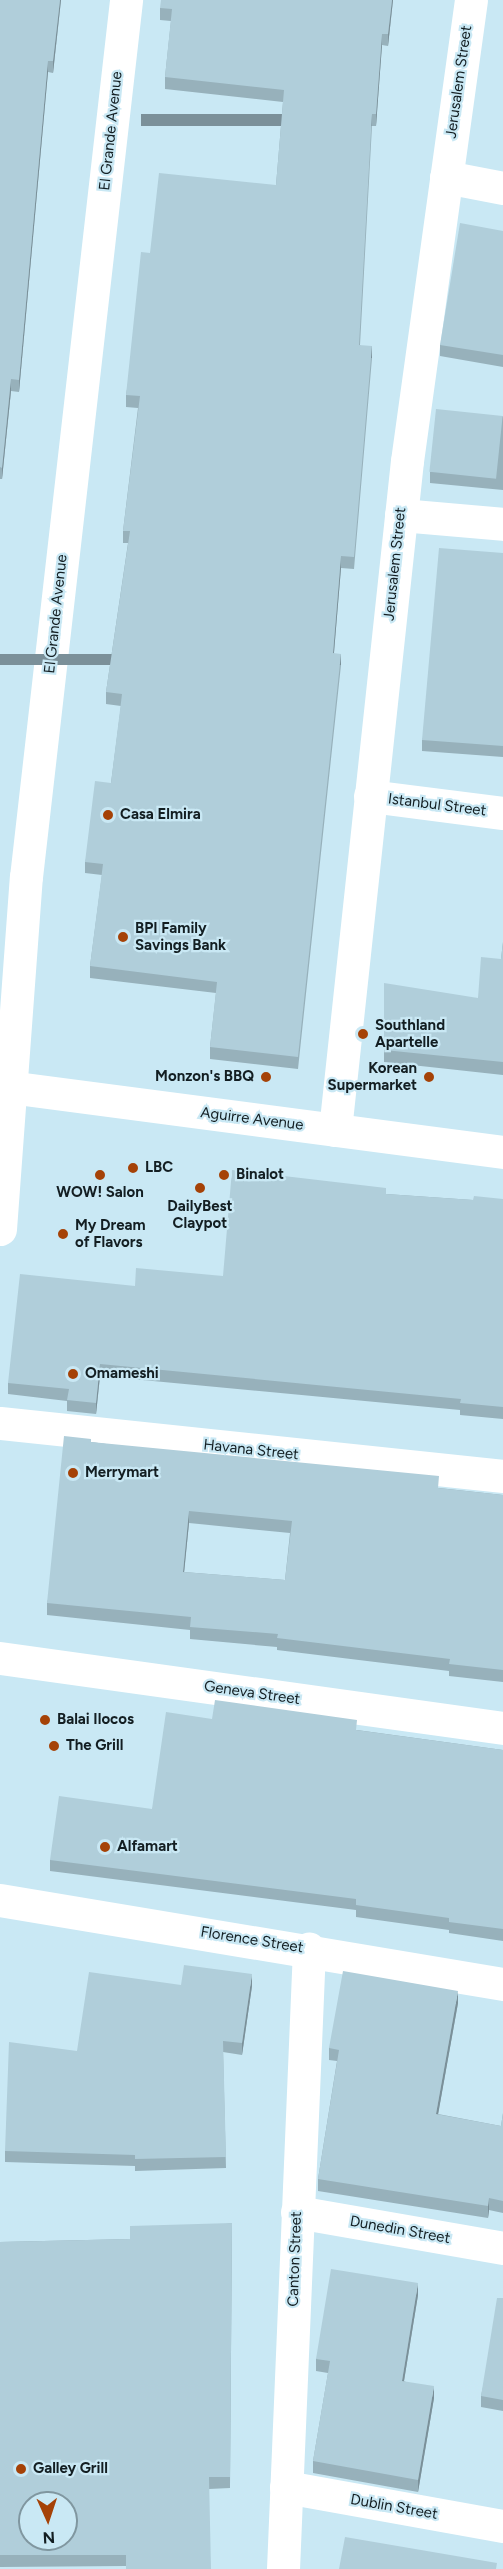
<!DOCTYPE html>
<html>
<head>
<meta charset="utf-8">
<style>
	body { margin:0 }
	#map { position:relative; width:503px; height:2569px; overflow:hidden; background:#c9e8f4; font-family:Figtree,sans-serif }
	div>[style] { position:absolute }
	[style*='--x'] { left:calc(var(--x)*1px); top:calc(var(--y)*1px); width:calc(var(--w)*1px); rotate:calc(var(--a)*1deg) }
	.street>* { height:33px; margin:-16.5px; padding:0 16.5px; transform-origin:16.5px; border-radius:16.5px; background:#fff }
	.secondary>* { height:33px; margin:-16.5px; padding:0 16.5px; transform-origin:16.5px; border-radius:16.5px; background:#fff }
	.wall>* { inset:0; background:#97b1bb }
	.shaded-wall>* { inset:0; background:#7b9099; transform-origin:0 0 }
	.building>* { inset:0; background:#b0ceda; transform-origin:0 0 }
	.dots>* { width:16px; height:16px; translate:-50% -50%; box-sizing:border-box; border:3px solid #c9e8f4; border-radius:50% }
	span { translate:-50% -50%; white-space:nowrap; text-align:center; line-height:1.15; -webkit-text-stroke:4.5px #c9e8f4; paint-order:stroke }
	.street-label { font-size:15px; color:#131e22 }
	.poi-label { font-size:15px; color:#131e22; font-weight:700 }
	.left { translate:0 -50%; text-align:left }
	.right { translate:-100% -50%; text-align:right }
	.north { position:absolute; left:18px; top:2491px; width:60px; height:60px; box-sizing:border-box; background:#c9e8f4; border:2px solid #8097a0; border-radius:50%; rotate:177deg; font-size:16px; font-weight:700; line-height:24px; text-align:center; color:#131e22 }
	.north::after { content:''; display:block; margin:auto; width:21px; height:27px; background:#a54207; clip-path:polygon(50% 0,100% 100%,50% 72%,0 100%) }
</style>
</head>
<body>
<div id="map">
	<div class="street">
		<div style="--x:446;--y:177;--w:58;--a:10.9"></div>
		<div style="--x:401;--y:515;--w:102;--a:5"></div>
		<div style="--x:370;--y:796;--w:134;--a:7.3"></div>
		<div style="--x:9;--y:1087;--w:498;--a:7.5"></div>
		<div style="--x:335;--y:1130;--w:673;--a:-83.86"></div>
		<div style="--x:407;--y:461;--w:465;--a:-82.1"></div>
		<div style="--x:0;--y:1423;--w:506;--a:6.01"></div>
		<div style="--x:0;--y:1658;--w:508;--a:7.92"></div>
		<div style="--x:0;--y:1900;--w:510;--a:9.48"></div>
		<div style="--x:297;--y:2212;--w:209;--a:9.9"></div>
		<div style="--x:286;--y:2487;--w:220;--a:10.2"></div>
		<div style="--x:283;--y:2569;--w:621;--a:-87.6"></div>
	</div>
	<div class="secondary">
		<div style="--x:0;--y:1229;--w:353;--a:-85.8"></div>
		<div style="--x:26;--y:877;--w:883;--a:-83.49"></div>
	</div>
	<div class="wall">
		<div style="clip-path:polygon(0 0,61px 0,53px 73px,48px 72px,19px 392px,11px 391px,2px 479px,0 479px)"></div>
		<div style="clip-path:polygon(393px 0,388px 46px,382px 45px,376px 126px,372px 126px,360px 345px,372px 358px,354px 569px,341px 568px,334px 653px,341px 665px,298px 1069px,210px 1059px,210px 1047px,216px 993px,90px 978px,90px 966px,102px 875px,85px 873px,85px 862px,111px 783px,121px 706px,106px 704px,106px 692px,128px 543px,123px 543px,123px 531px,138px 408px,126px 407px,126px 395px,150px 253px,276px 185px,283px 102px,165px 89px,165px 77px,171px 21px,160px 20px,160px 8px)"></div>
		<div style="clip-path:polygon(503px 231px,503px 367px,440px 356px,440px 345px)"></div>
		<div style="clip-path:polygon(503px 416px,503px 490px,430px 483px,430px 472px)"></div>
		<div style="clip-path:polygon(503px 553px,503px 757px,422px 751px,422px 740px)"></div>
		<div style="clip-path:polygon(503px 942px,503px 1075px,384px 1062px,384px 1050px,478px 998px,501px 959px)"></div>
		<div style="clip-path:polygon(386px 1194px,473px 1200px,503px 1199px,503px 1419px,460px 1415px,460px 1410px,100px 1376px,96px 1414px,67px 1411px,67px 1401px,8px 1394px,8px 1383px,135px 1286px,223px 1276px)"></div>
		<div style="clip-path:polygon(evenodd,91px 1442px,439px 1488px,503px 1495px,503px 1682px,449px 1676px,449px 1671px,277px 1650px,277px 1647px,190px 1639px,190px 1630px,47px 1615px,47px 1603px,91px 1442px,189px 1523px,290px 1533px,285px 1580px,184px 1572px,189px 1523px)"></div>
		<div style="clip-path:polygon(212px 1719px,357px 1730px,503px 1750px,503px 1941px,449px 1933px,449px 1930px,356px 1917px,356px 1910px,50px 1871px,50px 1860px,152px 1809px)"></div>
		<div style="clip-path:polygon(181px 1985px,252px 1986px,242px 2055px,223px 2052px,226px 2168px,135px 2171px,135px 2166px,5px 2162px,5px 2151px,77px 2051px)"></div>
		<div style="clip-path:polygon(458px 2003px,438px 2114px,501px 2126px,503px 2113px,503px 2213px,489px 2210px,488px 2218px,318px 2191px,318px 2179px,337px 2061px,329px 2060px,329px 2048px)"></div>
		<div style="clip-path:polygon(232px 2223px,230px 2488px,209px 2489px,126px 2566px,0 2567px,0 2242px,130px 2239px)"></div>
		<div style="clip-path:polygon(418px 2295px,404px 2381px,434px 2398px,418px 2492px,313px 2473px,313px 2461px,328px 2373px,316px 2371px,316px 2359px)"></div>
		<div style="clip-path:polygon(503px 2298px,503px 2411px,481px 2407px,481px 2396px)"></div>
	</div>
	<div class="shaded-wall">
		<div style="clip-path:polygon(60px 0,61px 0,53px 73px,53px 61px)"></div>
		<div style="clip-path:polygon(392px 0,393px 0,388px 46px,388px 34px)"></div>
		<div style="clip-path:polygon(382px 34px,382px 45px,376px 126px,376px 114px)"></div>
		<div style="clip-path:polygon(48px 61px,48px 72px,19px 392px,19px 380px)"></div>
		<div style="left:372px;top:114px;width:12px;height:231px;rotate:90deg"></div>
		<div style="left:372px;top:346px;width:12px;height:212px;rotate:90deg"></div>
		<div style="clip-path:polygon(11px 379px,11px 391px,2px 479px,2px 468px)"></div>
		<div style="clip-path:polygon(341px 556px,341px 568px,333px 664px,333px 653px)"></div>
		<div style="left:341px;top:654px;width:11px;height:405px;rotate:90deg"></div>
		<div style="clip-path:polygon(100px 1364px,100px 1376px,96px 1414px,96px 1403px)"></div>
		<div style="clip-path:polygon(189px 1511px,189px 1523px,183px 1584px,183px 1572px)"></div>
		<div style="clip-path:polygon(252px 1974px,252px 1986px,242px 2055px,242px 2043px)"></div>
		<div style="clip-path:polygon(458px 1991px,458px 2003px,436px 2126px,436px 2114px)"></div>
		<div style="clip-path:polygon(489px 2198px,489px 2210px,488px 2218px,488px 2206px)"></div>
		<div style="clip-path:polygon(418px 2283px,418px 2295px,402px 2393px,402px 2381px)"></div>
		<div style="clip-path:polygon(434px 2386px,434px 2398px,418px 2492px,418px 2480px)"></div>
	</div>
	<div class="building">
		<div style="clip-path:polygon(0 0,60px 0,53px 61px,48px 61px,19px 380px,11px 379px,2px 468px,0 467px)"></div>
		<div style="clip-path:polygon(161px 0,392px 0,388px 34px,382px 34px,376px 114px,372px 114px,359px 345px,372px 346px,354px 557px,341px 556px,333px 653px,341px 654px,298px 1057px,210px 1047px,217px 982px,90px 966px,103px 864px,85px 862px,95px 781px,111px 783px,122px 694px,106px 692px,130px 531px,123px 531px,140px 396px,126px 395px,141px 252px,150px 253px,159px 173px,276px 185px,284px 90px,165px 77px,172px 9px,160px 8px)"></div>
		<div style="clip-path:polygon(460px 223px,503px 231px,503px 355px,440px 345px)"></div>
		<div style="left:436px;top:409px;width:67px;height:63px;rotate:6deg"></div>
		<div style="clip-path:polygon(439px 548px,503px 553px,503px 746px,422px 740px)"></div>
		<div style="clip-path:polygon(503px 942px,503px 1062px,384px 1050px,384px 983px,478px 998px,481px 957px,501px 959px)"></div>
		<div style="clip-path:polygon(232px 1170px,386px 1188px,386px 1194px,473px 1200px,474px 1196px,503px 1199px,503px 1407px,460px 1403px,461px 1399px,100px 1364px,96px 1403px,67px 1400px,69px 1389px,8px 1383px,20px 1274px,135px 1286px,136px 1268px,223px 1276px)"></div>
		<div style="clip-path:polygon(evenodd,64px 1436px,91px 1439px,91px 1442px,439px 1476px,438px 1488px,503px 1495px,503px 1670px,449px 1664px,450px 1659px,277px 1638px,278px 1634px,190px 1627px,191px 1617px,47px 1603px,64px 1436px,189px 1511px,292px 1521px,285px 1580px,183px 1572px,189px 1511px)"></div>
		<div style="clip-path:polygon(215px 1700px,357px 1720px,356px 1730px,503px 1750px,503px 1929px,449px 1922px,449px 1918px,356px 1905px,356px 1899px,50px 1860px,59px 1796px,152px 1809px,166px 1712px,212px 1719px)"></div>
		<div style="clip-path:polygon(184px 1965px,252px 1974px,242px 2043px,223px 2041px,226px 2157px,135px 2159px,135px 2155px,5px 2151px,9px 2042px,77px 2051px,89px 1972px,181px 1985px)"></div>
		<div style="clip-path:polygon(343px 1971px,458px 1991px,436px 2114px,501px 2126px,503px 2113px,503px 2201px,489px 2198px,488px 2206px,318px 2179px,339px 2050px,329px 2048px)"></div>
		<div style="clip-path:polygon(evenodd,232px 2223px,230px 2477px,209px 2477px,211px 2569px,126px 2569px,126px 2555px,0 2555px,0 2242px,130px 2239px,130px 2226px,232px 2223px,30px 2503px,66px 2503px,66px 2539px,30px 2539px,30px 2503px)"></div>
		<div style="clip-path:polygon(331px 2269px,418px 2283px,402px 2381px,434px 2386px,418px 2480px,313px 2461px,330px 2361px,316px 2359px)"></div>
		<div style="clip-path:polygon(497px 2298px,503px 2298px,503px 2400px,481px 2396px)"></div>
		<div style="clip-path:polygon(345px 2537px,497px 2563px,496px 2569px,339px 2569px)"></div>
	</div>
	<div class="dots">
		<div style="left:108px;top:815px;background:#a54207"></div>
		<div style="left:123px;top:937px;background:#a54207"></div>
		<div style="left:363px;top:1034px;background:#a54207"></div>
		<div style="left:266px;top:1077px;background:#a54207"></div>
		<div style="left:429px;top:1077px;background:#a54207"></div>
		<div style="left:133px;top:1168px;background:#a54207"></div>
		<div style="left:100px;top:1175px;background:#a54207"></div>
		<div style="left:224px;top:1175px;background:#a54207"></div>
		<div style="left:200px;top:1188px;background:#a54207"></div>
		<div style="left:63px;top:1234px;background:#a54207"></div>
		<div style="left:73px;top:1374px;background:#a54207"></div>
		<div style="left:73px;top:1473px;background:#a54207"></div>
		<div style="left:45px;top:1720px;background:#a54207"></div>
		<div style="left:54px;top:1746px;background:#a54207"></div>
		<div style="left:105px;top:1847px;background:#a54207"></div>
		<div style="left:21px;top:2469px;background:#a54207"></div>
	</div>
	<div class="street-label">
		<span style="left:459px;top:82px;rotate:-82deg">Jerusalem Street</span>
		<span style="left:111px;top:131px;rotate:-84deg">El Grande Avenue</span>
		<span style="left:395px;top:564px;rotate:-84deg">Jerusalem Street</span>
		<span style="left:56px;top:614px;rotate:-84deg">El Grande Avenue</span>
		<span style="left:437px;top:805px;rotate:7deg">Istanbul Street</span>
		<span style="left:252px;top:1119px;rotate:7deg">Aguirre Avenue</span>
		<span style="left:251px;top:1450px;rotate:6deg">Havana Street</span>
		<span style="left:252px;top:1693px;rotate:8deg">Geneva Street</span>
		<span style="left:252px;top:1940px;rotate:9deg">Florence Street</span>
		<span style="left:400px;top:2230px;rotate:10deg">Dunedin Street</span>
		<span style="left:295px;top:2259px;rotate:-88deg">Canton Street</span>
		<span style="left:394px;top:2507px;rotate:10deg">Dublin Street</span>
	</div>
	<div class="poi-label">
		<span class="left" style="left:120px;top:815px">Casa Elmira</span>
		<span class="left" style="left:135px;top:937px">BPI Family<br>Savings Bank</span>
		<span class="left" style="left:375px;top:1034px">Southland<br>Apartelle</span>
		<span class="right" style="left:417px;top:1077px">Korean<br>Supermarket</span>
		<span class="right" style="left:254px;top:1077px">Monzon's BBQ</span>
		<span class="left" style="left:145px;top:1168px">LBC</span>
		<span class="left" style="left:236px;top:1175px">Binalot</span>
		<span style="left:100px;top:1193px">WOW! Salon</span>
		<span style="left:200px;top:1215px">DailyBest<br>Claypot</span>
		<span class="left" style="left:75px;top:1234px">My Dream<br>of Flavors</span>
		<span class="left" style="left:85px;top:1374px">Omameshi</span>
		<span class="left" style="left:85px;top:1473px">Merrymart</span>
		<span class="left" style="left:57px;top:1720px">Balai Ilocos</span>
		<span class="left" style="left:66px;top:1746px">The Grill</span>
		<span class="left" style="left:117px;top:1847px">Alfamart</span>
		<span class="left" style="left:33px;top:2469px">Galley Grill</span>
	</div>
	<div class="north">N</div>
</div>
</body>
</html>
